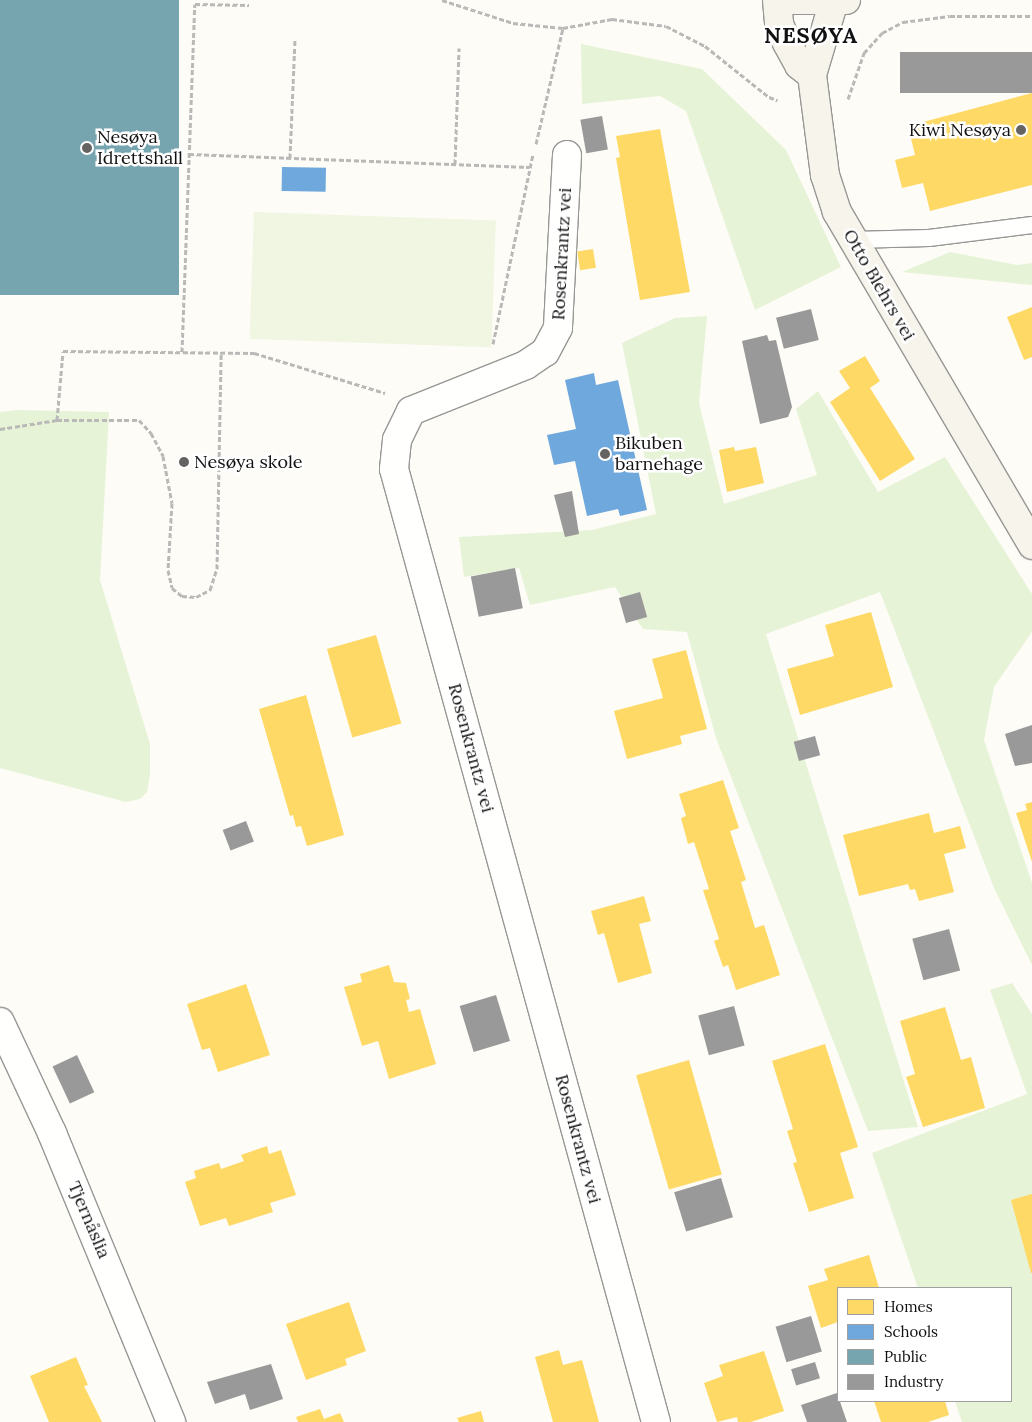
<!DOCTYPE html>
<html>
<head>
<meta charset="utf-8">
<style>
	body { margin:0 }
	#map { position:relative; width:1032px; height:1422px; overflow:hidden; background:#fdfcf7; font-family:Lora,serif }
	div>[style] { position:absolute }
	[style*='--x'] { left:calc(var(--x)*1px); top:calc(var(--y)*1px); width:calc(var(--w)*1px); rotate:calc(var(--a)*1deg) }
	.green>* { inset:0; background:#e7f3d7 }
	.pitch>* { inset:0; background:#f0f6e1; transform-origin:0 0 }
	.homes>* { inset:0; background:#ffd966; transform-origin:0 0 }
	.schools>* { inset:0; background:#6fa8dc; transform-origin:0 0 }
	.public>* { inset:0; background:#76a5af; transform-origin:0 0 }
	.industry>* { inset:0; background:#999; transform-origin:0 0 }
	.path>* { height:3px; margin-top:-1.5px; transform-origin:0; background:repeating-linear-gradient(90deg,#b9b9b8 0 5px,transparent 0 7.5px) }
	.roads { filter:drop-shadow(1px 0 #979795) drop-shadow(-1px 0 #979795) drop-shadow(0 1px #979795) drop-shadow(0 -1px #979795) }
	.lane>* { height:16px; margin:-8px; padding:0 8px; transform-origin:8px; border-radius:8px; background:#fffffe }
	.street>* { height:28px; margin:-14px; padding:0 14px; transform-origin:14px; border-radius:14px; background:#fffffe }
	.secondary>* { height:28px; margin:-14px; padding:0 14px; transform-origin:14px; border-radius:14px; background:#f6f4eb }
	.dots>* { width:14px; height:14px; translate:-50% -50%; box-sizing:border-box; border:2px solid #fff; border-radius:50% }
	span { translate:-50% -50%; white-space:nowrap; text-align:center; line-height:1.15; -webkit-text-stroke:5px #fff; paint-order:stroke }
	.poi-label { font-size:18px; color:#111 }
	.right { translate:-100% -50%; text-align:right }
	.left { translate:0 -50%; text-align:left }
	.street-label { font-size:18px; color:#111 }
	.district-label { font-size:22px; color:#111; font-weight:700; letter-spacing:1px }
	.legend { position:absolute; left:837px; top:1287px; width:175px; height:115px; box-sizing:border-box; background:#fff; border:1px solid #a0a0a0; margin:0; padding:6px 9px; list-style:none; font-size:15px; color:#111 }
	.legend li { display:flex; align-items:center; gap:10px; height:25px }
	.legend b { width:25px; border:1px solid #a0a0a0 }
</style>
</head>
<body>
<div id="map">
	<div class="green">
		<div style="clip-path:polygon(581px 44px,702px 69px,786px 150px,841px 267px,755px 310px,686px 111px,660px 96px,582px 104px)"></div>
		<div style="clip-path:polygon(950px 252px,1017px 265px,1032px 263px,1032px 285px,902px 272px)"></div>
		<div style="clip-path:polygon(707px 316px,699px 403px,724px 504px,817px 475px,796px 409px,818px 391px,878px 492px,945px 457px,1032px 594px,1032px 632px,994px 687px,984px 740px,1032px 883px,1032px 965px,994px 888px,880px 592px,766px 634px,918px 1127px,868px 1131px,716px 738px,687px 632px,643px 629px,615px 587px,530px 605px,519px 568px,464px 577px,459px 537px,592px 530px,656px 514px,622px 343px,675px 318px)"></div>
		<div style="clip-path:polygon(17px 410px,109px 412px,100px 580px,150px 744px,150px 775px,147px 792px,140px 799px,126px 802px,0 768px,0 412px)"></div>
		<div style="clip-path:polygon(1012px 983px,1032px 1014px,1032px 1422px,962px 1422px,955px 1401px,1011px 1401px,1011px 1288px,918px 1288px,872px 1153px,1027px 1094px,990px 990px)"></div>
	</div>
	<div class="pitch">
		<div style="left:254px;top:212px;width:242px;height:127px;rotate:2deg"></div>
	</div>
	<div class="homes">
		<div style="clip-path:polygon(1032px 93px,1032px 185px,930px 211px,923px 183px,902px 188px,895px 160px,915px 155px,908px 126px)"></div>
		<div style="clip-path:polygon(660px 129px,690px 292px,640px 300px,616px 158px,620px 157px,616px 136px)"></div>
		<div style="left:593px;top:249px;width:19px;height:16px;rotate:81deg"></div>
		<div style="clip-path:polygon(1032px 307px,1032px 357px,1024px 360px,1007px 317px)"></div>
		<div style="clip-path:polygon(865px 356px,880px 381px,870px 388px,915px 459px,880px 481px,830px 402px,850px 388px,839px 371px)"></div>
		<div style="clip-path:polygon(734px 447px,735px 451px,756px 447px,764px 483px,727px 492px,719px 450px)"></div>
		<div style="clip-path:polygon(871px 612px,893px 687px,800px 715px,787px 669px,834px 656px,825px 625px)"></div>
		<div style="left:376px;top:635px;width:92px;height:51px;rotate:74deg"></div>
		<div style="clip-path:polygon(686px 650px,707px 729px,680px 736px,682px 744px,627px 759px,614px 711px,663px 698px,652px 659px)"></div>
		<div style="clip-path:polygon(306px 695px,344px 835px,307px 846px,301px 826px,296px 827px,293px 815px,290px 816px,259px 709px)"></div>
		<div style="clip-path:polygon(723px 780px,739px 828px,730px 831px,746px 880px,741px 882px,755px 928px,764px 925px,780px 975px,736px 990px,728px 965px,723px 967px,714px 941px,719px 939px,703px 890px,709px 889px,694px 842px,688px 844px,681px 818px,686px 816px,679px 794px)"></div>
		<div style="clip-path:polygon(1032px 802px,1032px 862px,1016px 813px,1027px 810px,1025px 804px)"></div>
		<div style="clip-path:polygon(929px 813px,934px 833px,960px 826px,966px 848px,944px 854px,954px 892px,919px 901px,915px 889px,910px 890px,908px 884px,859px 896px,843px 835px)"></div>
		<div style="clip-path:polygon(644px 896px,651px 921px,639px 924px,652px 973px,618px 983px,604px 933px,598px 935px,591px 911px)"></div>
		<div style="clip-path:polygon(389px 965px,394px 982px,406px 983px,410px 999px,406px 1000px,409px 1012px,420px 1009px,436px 1064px,389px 1079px,378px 1041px,362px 1046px,344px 987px,362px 982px,360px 974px)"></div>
		<div style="clip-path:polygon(246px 984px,270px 1055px,218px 1072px,210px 1048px,202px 1050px,187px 1004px)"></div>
		<div style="clip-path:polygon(945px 1007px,961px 1060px,971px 1057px,985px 1108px,923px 1127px,906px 1077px,915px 1074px,900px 1021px)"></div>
		<div style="clip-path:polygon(825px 1044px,858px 1147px,840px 1153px,854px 1198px,809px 1212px,793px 1163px,797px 1162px,787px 1131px,793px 1129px,772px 1061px)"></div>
		<div style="left:689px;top:1060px;width:119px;height:55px;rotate:74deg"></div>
		<div style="clip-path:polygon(267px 1146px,269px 1154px,281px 1150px,296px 1195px,270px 1203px,273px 1212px,229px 1226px,226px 1218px,200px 1226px,185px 1182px,196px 1178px,194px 1171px,219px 1163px,221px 1169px,244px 1161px,241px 1155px)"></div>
		<div style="clip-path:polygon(1032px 1194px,1032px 1273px,1031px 1273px,1011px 1200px)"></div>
		<div style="clip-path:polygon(869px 1255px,879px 1288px,838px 1288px,838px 1322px,821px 1328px,808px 1286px,828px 1280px,824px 1269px)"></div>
		<div style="clip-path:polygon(349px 1302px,366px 1351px,345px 1359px,347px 1365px,306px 1380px,286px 1324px)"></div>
		<div style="clip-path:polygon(559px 1350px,563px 1365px,582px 1360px,599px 1422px,553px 1422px,535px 1357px)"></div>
		<div style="clip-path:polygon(764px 1351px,784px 1411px,751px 1422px,738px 1422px,737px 1417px,717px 1422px,704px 1383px,723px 1376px,719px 1365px)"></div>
		<div style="clip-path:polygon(76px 1357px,88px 1385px,84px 1386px,102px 1422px,49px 1422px,30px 1376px)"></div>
		<div style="clip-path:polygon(874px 1401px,945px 1401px,949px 1415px,928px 1422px,881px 1422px)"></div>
		<div style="clip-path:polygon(320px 1409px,324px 1419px,340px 1413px,344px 1422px,298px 1422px,296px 1417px)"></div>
		<div style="clip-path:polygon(481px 1411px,484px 1422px,459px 1422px,457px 1418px)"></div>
	</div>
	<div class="schools">
		<div style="left:282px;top:167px;width:44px;height:24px;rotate:1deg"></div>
		<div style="clip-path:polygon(594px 373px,596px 385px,618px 380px,647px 510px,620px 516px,618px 509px,587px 516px,575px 461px,554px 465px,547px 435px,576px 429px,565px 380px)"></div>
	</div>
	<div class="public">
		<div style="left:0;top:0;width:179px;height:295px"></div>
	</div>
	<div class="industry">
		<div style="left:1032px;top:52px;width:41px;height:132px;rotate:90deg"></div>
		<div style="left:602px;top:116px;width:34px;height:22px;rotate:80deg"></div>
		<div style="left:811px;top:309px;width:32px;height:36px;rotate:76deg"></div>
		<div style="clip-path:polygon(767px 335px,769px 341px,776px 340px,792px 407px,788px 417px,760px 424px,742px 341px)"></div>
		<div style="clip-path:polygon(572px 491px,579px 534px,565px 537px,554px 495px)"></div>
		<div style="left:515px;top:568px;width:41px;height:45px;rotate:79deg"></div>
		<div style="left:640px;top:592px;width:26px;height:22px;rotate:74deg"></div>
		<div style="clip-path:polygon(1032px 725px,1032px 763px,1015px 766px,1005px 734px)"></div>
		<div style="left:815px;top:736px;width:20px;height:22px;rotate:75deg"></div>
		<div style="left:246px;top:821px;width:22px;height:25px;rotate:69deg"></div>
		<div style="left:949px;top:929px;width:43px;height:38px;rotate:75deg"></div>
		<div style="left:496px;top:995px;width:48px;height:38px;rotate:73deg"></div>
		<div style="left:734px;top:1006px;width:41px;height:37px;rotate:75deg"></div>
		<div style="left:77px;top:1055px;width:41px;height:27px;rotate:65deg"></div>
		<div style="left:721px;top:1178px;width:41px;height:49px;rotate:73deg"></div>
		<div style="left:811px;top:1316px;width:37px;height:37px;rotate:73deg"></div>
		<div style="left:815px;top:1362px;width:17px;height:25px;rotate:73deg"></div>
		<div style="clip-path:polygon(271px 1364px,283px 1399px,250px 1410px,245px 1394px,215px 1404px,207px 1382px)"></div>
		<div style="clip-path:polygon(837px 1393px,847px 1422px,807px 1422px,801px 1405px)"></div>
	</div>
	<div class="path">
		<div style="--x:442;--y:0;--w:75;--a:17.9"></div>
		<div style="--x:513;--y:23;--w:50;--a:5.7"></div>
		<div style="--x:563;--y:28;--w:50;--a:-10.4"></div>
		<div style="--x:612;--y:19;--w:54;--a:7.4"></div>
		<div style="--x:666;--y:26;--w:44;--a:27.1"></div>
		<div style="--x:705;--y:46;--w:82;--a:38.6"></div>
		<div style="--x:769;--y:97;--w:9;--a:21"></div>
		<div style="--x:848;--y:99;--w:49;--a:-70.8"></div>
		<div style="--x:864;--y:53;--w:27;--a:-48"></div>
		<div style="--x:882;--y:33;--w:24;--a:-28"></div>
		<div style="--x:903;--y:22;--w:47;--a:-7.3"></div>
		<div style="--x:950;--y:16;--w:82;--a:0"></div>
		<div style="--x:536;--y:144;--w:119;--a:-76.9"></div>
		<div style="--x:189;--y:154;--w:341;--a:2.2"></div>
		<div style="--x:290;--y:158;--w:118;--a:-87.6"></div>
		<div style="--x:455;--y:164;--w:116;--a:-88"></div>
		<div style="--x:493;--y:344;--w:193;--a:-78.1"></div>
		<div style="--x:182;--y:352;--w:348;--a:-87.9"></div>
		<div style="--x:195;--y:4;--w:54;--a:1.1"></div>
		<div style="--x:57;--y:420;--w:69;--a:-85"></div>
		<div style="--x:63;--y:351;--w:191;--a:0.6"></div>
		<div style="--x:254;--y:353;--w:137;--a:17"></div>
		<div style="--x:0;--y:429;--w:58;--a:-9"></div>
		<div style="--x:57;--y:420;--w:82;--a:0"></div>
		<div style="--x:139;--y:420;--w:18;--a:47"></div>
		<div style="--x:151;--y:433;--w:26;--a:62"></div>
		<div style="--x:163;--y:456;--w:48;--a:79.2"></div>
		<div style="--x:172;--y:503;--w:67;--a:93.4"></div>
		<div style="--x:168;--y:570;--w:18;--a:77"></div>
		<div style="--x:172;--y:588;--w:13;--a:39"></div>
		<div style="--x:182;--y:596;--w:14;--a:4"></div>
		<div style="--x:196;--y:597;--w:16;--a:-27"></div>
		<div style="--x:210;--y:590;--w:22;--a:-72"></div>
		<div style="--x:217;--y:569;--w:216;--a:-88.9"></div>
	</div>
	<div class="roads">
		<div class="lane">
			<div style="--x:852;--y:240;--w:77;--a:-1.5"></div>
			<div style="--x:929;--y:238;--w:104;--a:-7.2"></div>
		</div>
		<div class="street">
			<div style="--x:567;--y:155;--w:173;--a:93"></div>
			<div style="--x:558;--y:328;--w:27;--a:118"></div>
			<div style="--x:545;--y:352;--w:23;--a:146"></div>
			<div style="--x:526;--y:365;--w:124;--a:158.2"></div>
			<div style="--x:411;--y:411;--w:32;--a:116"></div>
			<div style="--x:397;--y:440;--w:29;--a:96"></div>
			<div style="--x:394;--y:469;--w:988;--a:74.63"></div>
			<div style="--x:0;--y:1022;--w:123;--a:64.9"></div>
			<div style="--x:52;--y:1133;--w:313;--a:67.6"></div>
		</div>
		<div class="secondary">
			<div style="--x:777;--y:0;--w:24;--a:85"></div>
			<div style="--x:779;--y:24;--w:21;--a:67"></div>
			<div style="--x:787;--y:43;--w:25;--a:61"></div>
			<div style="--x:799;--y:65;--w:16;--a:38"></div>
			<div style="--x:792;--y:0;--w:54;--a:0"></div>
			<div style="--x:834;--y:1;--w:77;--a:106.6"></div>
			<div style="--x:812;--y:75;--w:101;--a:82.6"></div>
			<div style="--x:825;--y:175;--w:39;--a:72"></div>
			<div style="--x:837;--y:212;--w:386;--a:59.6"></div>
		</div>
	</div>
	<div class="dots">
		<div style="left:1021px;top:130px;background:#646362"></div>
		<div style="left:87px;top:148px;background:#646362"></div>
		<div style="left:605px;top:454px;background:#646362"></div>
		<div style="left:184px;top:462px;background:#646362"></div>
	</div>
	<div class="poi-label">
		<span class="right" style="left:1011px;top:130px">Kiwi Nesøya</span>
		<span class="left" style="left:97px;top:148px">Nesøya<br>Idrettshall</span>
		<span class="left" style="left:615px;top:454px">Bikuben<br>barnehage</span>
		<span class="left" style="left:194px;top:462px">Nesøya skole</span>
	</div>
	<div class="street-label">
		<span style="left:562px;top:254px;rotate:-87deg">Rosenkrantz vei</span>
		<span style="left:879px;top:285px;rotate:60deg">Otto Blehrs vei</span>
		<span style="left:471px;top:748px;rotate:75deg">Rosenkrantz vei</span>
		<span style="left:578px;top:1139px;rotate:75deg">Rosenkrantz vei</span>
		<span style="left:89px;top:1220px;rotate:67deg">Tjernåslia</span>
	</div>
	<div class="district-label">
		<span style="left:811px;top:36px">NESØYA</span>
	</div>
	<ul class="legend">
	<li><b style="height:14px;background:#ffd966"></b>Homes</li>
	<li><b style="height:14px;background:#6fa8dc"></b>Schools</li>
	<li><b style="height:14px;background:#76a5af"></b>Public</li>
	<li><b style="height:14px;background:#999"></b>Industry</li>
	</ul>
</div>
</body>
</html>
